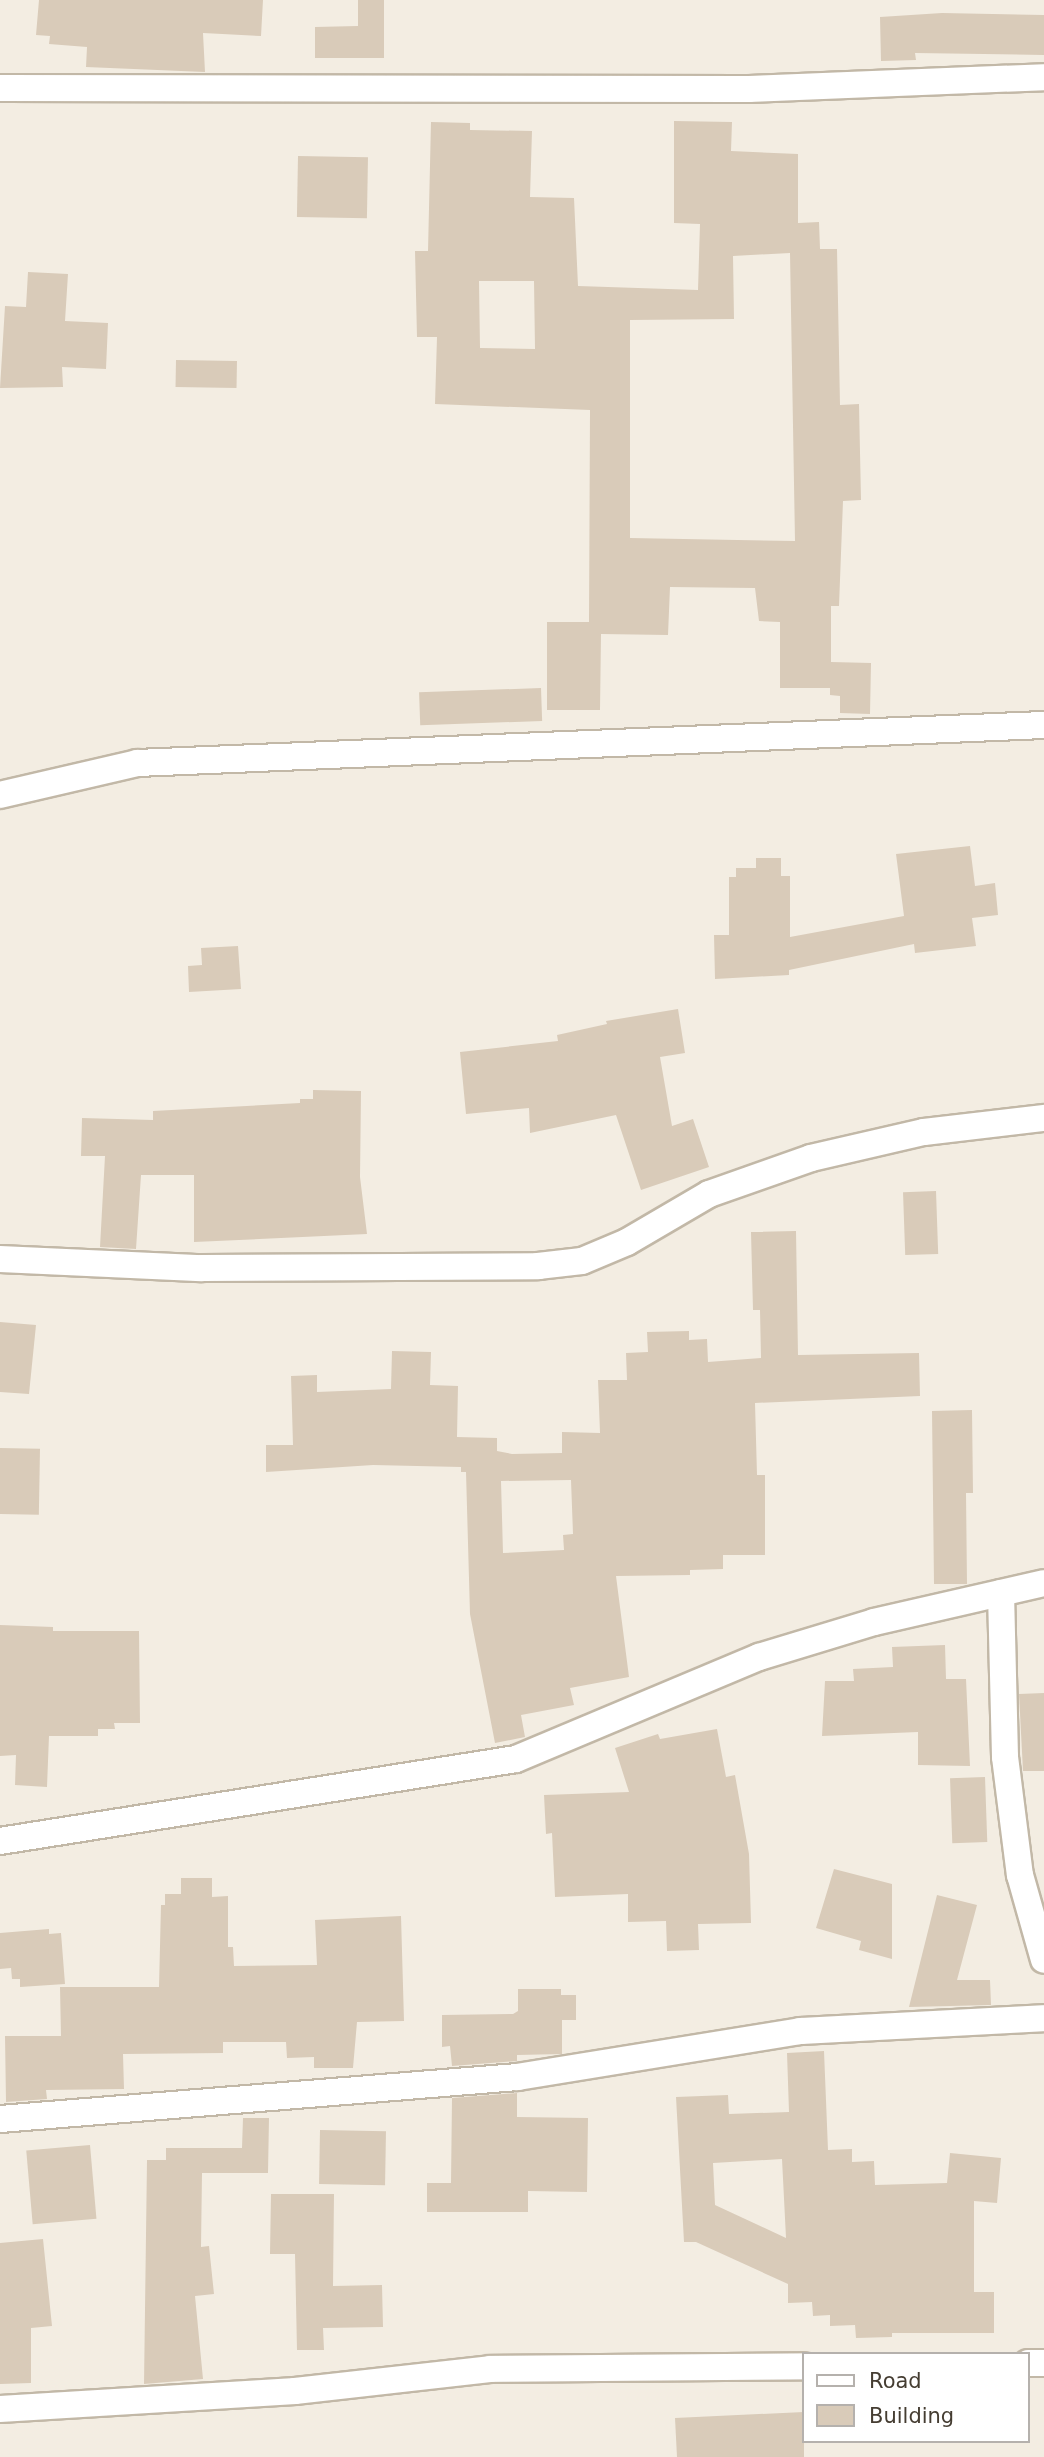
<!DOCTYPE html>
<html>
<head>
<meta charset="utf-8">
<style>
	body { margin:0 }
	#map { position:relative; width:1044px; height:2457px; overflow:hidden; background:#f3ede2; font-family:"DejaVu Sans",sans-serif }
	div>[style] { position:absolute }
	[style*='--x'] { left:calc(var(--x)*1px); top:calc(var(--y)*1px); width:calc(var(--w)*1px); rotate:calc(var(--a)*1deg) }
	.building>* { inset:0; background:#d9cbb9; transform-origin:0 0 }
	.roads { filter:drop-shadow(2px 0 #c2b8a7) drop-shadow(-2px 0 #c2b8a7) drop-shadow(0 2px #c2b8a7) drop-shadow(0 -2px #c2b8a7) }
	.street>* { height:26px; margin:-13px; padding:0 13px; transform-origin:13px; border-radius:13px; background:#fff }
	span { translate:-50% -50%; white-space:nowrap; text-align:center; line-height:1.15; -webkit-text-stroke:5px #fff; paint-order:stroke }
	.legend { position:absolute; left:802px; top:2352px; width:228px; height:91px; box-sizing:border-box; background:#fff; border:2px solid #b5b1ad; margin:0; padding:9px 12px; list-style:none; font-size:21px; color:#453d32 }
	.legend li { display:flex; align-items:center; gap:14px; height:35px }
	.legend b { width:35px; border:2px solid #b5b1ad }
</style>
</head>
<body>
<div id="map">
	<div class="building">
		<div style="clip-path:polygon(39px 0,263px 0,261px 36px,203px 33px,205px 72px,86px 67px,87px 47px,49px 44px,50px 36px,36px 35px)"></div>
		<div style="clip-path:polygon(358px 0,384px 0,384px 58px,315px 58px,315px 27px,358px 26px)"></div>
		<div style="clip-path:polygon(942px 13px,1044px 15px,1044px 55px,915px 53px,916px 60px,881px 61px,880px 17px)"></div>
		<div style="clip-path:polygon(evenodd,674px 121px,732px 122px,731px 151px,798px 154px,798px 223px,819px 222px,820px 249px,837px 249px,840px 405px,859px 404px,861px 500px,843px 501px,839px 606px,831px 606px,831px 662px,871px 663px,870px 714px,840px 713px,840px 696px,830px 695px,830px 688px,780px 688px,780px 622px,759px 621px,755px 588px,670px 587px,668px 635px,601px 634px,600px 710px,547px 710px,547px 622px,589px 622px,590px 410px,435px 404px,437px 337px,417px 337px,415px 251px,428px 251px,431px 122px,470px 123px,470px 130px,532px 131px,530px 197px,574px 198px,578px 286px,698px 290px,700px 224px,674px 223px,674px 121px,790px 253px,795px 541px,630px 538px,630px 320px,734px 319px,733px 256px,790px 253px,674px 121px,479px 281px,534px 281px,535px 349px,480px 348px,479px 281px)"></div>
		<div style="left:298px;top:156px;width:70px;height:61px;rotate:1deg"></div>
		<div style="clip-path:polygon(28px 272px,68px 274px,65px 321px,108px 323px,106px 369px,62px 367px,63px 387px,0 388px,5px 306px,26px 307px)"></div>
		<div style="left:176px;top:360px;width:61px;height:27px;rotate:1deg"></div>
		<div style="left:541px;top:688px;width:33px;height:122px;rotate:88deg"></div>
		<div style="clip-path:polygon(970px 846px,975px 886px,995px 883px,998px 915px,972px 918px,976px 946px,915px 953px,914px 944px,789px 970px,789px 975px,715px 979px,714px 935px,729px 935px,729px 877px,736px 877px,736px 868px,756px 868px,756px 858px,781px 858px,781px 876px,790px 876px,790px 937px,904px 916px,896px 854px)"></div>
		<div style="clip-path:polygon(238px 946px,241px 989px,189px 992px,188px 966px,202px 965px,201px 948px)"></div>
		<div style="clip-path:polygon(678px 1009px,685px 1053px,660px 1057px,672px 1126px,693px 1119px,709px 1167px,641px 1190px,616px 1115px,530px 1133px,529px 1108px,466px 1114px,460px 1052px,558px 1041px,557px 1035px,607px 1024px,606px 1021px)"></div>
		<div style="clip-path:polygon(313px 1090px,361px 1091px,360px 1177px,367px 1234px,194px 1242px,194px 1175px,141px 1175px,136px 1249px,100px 1247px,105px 1156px,81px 1156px,82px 1118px,153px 1120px,153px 1111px,300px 1103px,300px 1099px,313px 1099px)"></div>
		<div style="left:936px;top:1191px;width:63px;height:33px;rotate:88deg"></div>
		<div style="clip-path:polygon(evenodd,796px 1231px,798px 1355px,919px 1353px,920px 1396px,755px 1403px,757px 1475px,765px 1475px,765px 1555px,723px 1555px,723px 1569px,690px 1570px,690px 1575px,616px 1576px,629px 1677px,570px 1688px,574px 1705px,521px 1715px,525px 1737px,495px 1743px,470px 1614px,466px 1472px,461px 1472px,461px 1467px,373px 1465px,266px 1472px,266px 1445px,293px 1445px,291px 1376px,317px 1375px,317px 1392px,391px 1389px,392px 1351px,431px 1352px,430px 1385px,458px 1386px,457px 1437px,497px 1438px,497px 1451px,512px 1454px,562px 1453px,562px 1432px,600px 1433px,598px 1380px,627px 1380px,626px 1353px,648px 1352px,647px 1332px,689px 1331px,689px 1340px,707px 1339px,708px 1362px,761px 1358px,760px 1310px,753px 1310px,751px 1232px,796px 1231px,571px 1480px,573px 1534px,563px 1535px,564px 1550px,503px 1553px,501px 1481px,571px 1480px)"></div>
		<div style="clip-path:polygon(0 1322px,36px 1325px,29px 1394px,0 1392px)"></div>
		<div style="clip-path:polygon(972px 1410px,973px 1493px,966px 1493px,967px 1584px,934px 1584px,932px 1411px)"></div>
		<div style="left:0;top:1448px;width:40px;height:66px;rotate:1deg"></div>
		<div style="clip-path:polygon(0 1625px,53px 1627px,53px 1631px,139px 1631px,140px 1723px,114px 1723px,115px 1729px,98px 1729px,98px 1736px,49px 1736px,47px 1787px,15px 1785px,16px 1755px,0 1756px)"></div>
		<div style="clip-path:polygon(945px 1645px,946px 1679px,966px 1679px,970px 1766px,918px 1765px,918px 1732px,822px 1736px,825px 1681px,854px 1681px,853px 1669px,893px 1667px,892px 1647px)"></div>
		<div style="clip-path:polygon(1044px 1693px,1044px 1771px,1023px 1771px,1019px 1694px)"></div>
		<div style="clip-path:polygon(717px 1729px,726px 1777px,735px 1775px,749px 1854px,751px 1923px,698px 1924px,699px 1950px,667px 1951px,666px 1921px,628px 1922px,628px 1894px,555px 1897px,552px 1833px,546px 1834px,544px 1795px,629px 1792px,615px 1748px,658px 1734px,660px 1739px)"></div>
		<div style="left:985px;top:1777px;width:65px;height:35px;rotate:88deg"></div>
		<div style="clip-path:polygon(834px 1869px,892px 1884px,892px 1959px,859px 1950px,861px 1941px,816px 1928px)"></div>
		<div style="clip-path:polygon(181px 1878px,212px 1878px,212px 1897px,228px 1896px,228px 1947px,233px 1947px,234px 1966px,317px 1965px,315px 1920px,401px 1916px,404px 2021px,357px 2022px,353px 2068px,314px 2068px,314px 2057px,287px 2058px,286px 2042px,223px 2042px,223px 2053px,123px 2054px,124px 2089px,46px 2090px,47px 2099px,6px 2102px,5px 2036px,61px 2036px,60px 1987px,159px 1987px,161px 1905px,165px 1905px,165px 1894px,181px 1894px)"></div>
		<div style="clip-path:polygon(937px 1895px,977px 1905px,957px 1980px,990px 1980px,991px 2005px,909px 2007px)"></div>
		<div style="clip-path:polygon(49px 1929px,49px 1934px,61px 1933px,65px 1984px,20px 1987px,20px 1979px,12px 1979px,11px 1968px,0 1969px,0 1933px)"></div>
		<div style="clip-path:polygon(518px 1989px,561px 1989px,561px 1995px,576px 1995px,576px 2020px,562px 2020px,562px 2054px,517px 2055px,517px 2061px,452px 2066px,450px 2046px,442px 2047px,442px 2015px,513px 2014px,518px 2011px)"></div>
		<div style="clip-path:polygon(evenodd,824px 2051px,828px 2150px,852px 2149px,852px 2162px,874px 2161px,875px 2185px,947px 2183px,950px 2153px,1001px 2158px,997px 2203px,974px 2201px,974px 2292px,994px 2292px,994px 2333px,892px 2333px,892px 2337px,856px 2338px,855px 2325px,830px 2326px,830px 2315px,813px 2316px,812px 2302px,788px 2303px,788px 2284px,696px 2242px,684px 2242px,676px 2097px,728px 2095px,729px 2114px,789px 2112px,787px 2053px,824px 2051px,782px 2159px,786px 2238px,715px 2205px,713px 2163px,782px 2159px)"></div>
		<div style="clip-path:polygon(517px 2093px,517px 2117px,588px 2118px,587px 2192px,528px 2191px,528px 2212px,427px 2212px,427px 2183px,451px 2183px,452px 2098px)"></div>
		<div style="clip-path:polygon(243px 2118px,269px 2118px,268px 2173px,202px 2173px,201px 2247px,209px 2246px,214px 2294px,195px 2296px,203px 2379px,144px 2384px,147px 2160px,166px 2160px,166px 2148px,242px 2148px)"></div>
		<div style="left:320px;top:2130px;width:66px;height:54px;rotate:1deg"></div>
		<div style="left:90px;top:2145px;width:74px;height:64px;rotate:85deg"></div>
		<div style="clip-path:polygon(271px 2194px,334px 2194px,333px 2286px,382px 2285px,383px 2327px,323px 2328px,324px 2350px,297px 2350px,295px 2254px,270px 2254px)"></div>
		<div style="clip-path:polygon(43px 2239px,52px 2326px,31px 2328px,31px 2383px,0 2384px,0 2243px)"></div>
		<div style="clip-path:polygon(804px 2412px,804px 2457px,677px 2457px,675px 2418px)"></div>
	</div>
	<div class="roads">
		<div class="street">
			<div style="--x:0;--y:88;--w:749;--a:0.08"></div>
			<div style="--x:749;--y:89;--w:295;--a:-2.3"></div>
			<div style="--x:0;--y:795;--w:141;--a:-13.1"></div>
			<div style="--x:137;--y:763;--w:908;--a:-2.4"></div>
			<div style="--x:0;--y:1259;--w:202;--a:2.6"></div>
			<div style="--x:202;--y:1268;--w:336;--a:-0.3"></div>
			<div style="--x:538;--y:1266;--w:44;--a:-6.5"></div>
			<div style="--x:582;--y:1261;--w:49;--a:-22.9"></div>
			<div style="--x:627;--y:1242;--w:95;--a:-30.3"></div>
			<div style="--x:709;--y:1194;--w:108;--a:-19.4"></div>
			<div style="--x:811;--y:1158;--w:116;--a:-13"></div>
			<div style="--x:924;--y:1132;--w:121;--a:-6.7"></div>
			<div style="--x:1001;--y:1593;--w:164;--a:88.6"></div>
			<div style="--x:1005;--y:1757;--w:119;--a:82.8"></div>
			<div style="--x:1020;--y:1875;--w:88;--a:74.2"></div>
			<div style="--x:0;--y:1841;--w:522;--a:-9.03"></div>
			<div style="--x:516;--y:1759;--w:264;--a:-22.8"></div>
			<div style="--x:759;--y:1657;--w:120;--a:-16.9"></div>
			<div style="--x:874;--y:1622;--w:174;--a:-12.9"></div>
			<div style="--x:0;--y:2119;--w:519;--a:-4.64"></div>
			<div style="--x:517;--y:2077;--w:287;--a:-9.2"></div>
			<div style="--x:800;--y:2031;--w:244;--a:-3"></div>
			<div style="--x:1028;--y:2363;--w:16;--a:0"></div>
			<div style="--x:0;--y:2409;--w:296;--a:-3.5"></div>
			<div style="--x:295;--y:2391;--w:196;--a:-6.4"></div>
			<div style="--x:490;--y:2369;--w:314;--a:-0.5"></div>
		</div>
	</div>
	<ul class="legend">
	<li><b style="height:9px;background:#fff"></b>Road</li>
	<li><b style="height:19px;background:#d9cbb9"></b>Building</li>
	</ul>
</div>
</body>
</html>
